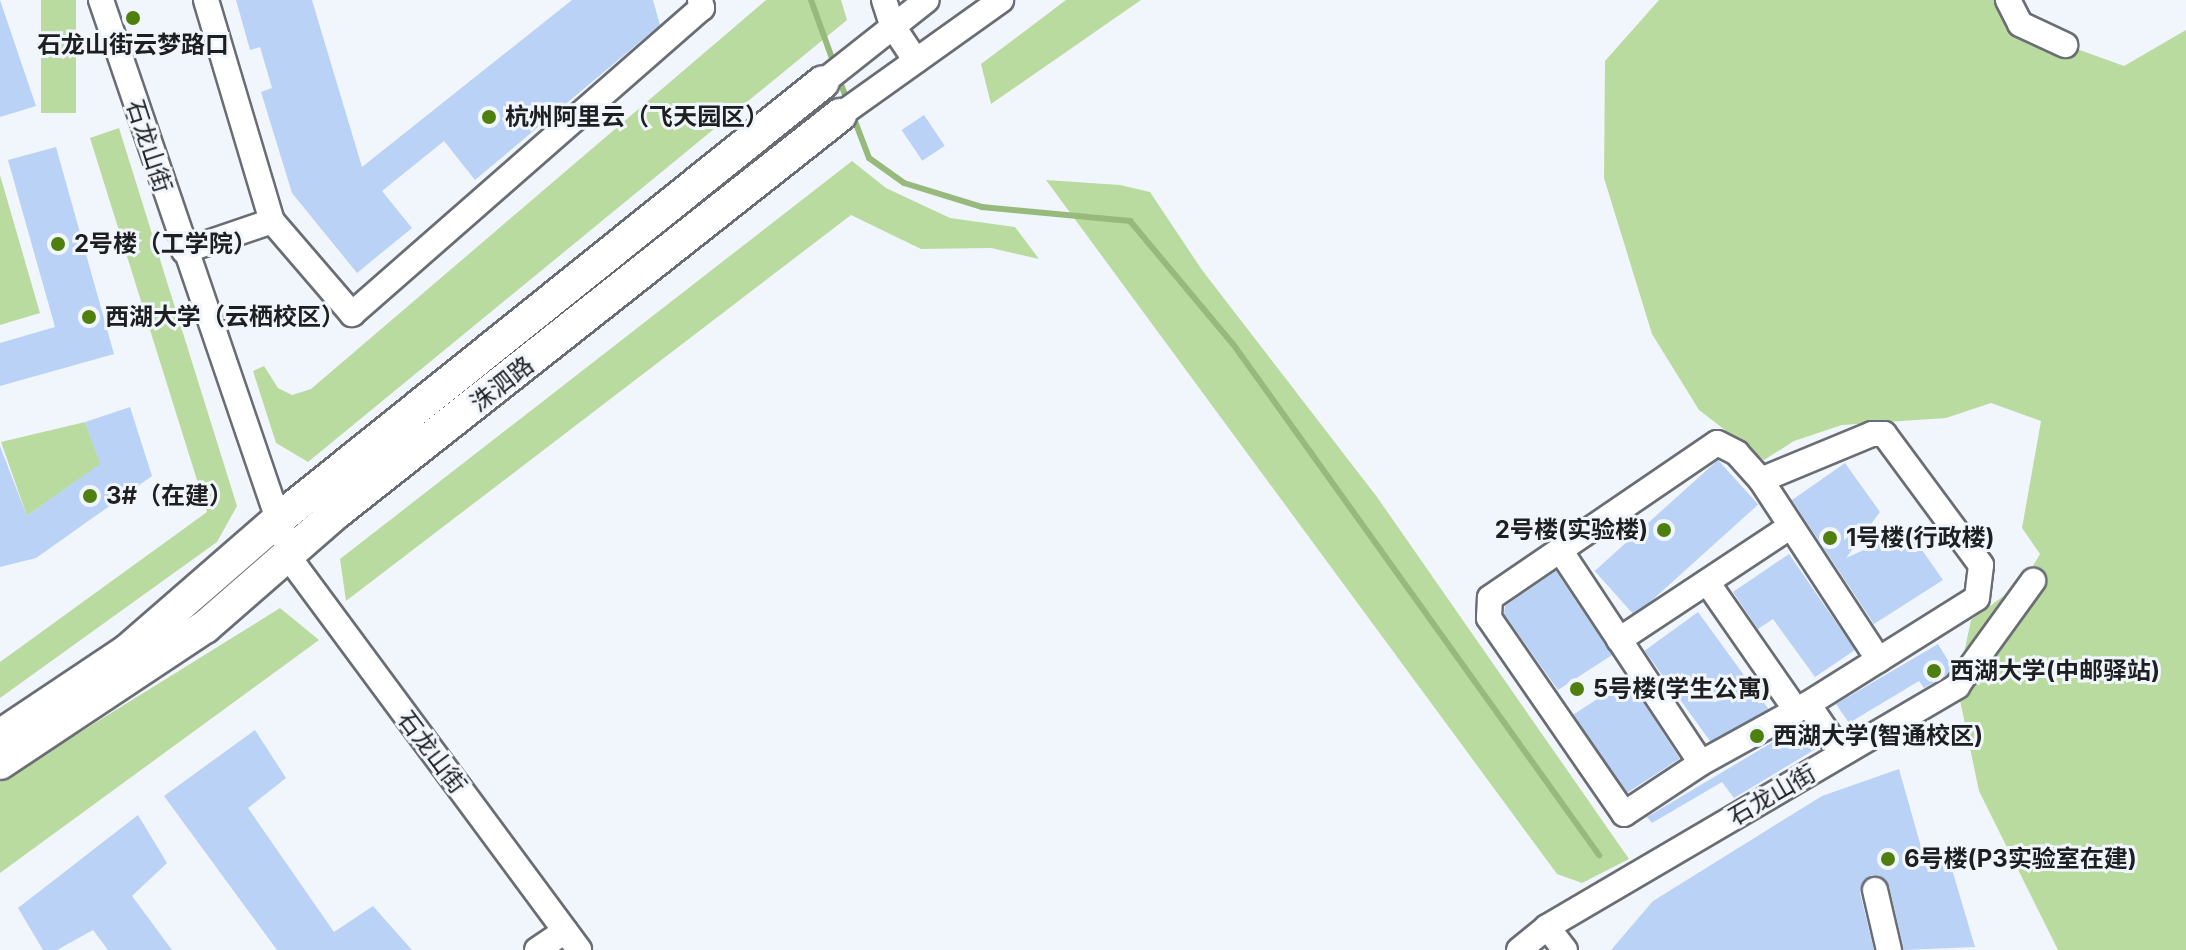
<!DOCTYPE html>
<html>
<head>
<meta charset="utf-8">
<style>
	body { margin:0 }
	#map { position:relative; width:2186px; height:950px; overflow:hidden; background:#f1f6fc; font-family:Inter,"Noto Sans SC",sans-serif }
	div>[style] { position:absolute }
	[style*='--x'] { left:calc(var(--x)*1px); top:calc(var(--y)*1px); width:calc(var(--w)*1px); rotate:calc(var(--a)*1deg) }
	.green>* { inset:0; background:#badba0; transform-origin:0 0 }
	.stream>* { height:6px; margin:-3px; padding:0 3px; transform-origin:3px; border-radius:3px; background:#97ba7c }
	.building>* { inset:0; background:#bad2f5; transform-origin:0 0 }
	.roads { filter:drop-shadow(2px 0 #6a6e74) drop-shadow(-2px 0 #6a6e74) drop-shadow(0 2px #6a6e74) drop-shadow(0 -2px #6a6e74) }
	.minor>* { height:24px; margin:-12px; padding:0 12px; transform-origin:12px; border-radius:12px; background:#fff }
	.major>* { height:32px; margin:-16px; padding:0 16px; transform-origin:16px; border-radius:16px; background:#fff }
	.dots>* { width:22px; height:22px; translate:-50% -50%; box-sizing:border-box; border:4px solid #f1f6fc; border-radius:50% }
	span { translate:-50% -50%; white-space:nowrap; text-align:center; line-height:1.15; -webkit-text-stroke:6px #f1f6fc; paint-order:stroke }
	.poi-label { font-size:24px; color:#1d1f21; font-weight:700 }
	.left { translate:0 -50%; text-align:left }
	.right { translate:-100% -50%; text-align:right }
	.street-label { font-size:24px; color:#1d1f21 }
</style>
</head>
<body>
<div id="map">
	<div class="green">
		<div style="left:41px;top:0;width:35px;height:113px"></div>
		<div style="clip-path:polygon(766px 0,841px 0,847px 20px,308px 462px,276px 443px,253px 371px,264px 366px,278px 388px,292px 395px,311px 389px)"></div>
		<div style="clip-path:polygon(1066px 0,1141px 0,991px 104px,981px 64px)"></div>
		<div style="clip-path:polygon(1659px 0,2022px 0,2041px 36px,2124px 66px,2186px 30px,2186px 950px,2058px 950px,1979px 791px,1957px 686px,1971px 620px,2024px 581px,2040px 554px,2022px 528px,2041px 421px,1991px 403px,1946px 418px,1842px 425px,1794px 441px,1764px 460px,1699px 410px,1652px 334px,1604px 178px,1605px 61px)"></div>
		<div style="clip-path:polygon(119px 128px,237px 506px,217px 542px,0 698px,0 662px,207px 512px,90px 138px)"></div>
		<div style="clip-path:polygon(852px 161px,886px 188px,950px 218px,1015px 227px,1039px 259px,991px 248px,921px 249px,851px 215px,346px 601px,340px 559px)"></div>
		<div style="clip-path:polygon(0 175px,40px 313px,0 325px)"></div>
		<div style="clip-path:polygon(1046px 180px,1120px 185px,1150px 192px,1202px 270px,1377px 497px,1629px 859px,1582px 883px,1557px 874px)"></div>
		<div style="clip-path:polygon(85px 422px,101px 464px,27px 516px,1px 442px)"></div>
		<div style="clip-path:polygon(280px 608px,319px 640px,0 873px,0 782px)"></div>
	</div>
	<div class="stream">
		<div style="--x:811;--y:0;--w:68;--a:70.2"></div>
		<div style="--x:839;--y:79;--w:25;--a:69"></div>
		<div style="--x:853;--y:116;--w:45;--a:69.1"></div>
		<div style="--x:869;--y:158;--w:43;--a:35.5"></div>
		<div style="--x:904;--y:183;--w:82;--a:17.1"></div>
		<div style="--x:982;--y:207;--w:149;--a:5.4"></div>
		<div style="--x:1130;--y:221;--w:160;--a:50.1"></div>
		<div style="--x:1233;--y:344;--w:629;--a:54.39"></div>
	</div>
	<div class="building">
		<div style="clip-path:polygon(0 0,36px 106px,0 117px)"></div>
		<div style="clip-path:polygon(236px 0,312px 0,362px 167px,572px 0,653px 0,660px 25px,475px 180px,444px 141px,382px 191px,412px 228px,357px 273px,292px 193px,261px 92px,272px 88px,260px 47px,250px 50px)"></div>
		<div style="left:924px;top:115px;width:37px;height:27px;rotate:56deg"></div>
		<div style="clip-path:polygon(56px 147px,114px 354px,0 386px,0 343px,55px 327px,8px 160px)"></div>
		<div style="clip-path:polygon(130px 407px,152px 476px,36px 558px,0 567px,0 446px,27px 516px,100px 464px,85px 422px)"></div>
		<div style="left:1718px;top:460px;width:60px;height:166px;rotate:48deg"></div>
		<div style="clip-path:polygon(1845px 463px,1880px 512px,1846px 558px,1908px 530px,1943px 580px,1874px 624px,1792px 500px)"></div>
		<div style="clip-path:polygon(1789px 554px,1855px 650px,1815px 677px,1773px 619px,1758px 629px,1733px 592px)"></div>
		<div style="clip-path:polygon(1556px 571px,1612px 655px,1558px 690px,1504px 614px,1505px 606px)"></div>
		<div style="left:1698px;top:612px;width:120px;height:66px;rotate:54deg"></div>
		<div style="clip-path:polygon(1938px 644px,1952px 667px,1947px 675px,1924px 688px,1919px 681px,1849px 723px,1836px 704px)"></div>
		<div style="left:1628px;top:679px;width:95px;height:65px;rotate:57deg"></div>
		<div style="clip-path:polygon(1803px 724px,1819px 747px,1734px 798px,1722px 782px,1652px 823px,1647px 817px)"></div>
		<div style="clip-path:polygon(255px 730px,286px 778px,248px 808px,334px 932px,373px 906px,412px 950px,277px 950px,164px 796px)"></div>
		<div style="clip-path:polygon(1899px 769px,1925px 861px,1948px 856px,1975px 947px,1904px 950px,1889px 886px,1872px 875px,1864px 880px,1860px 893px,1874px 950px,1611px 950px,1653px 901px,1822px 796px)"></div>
		<div style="clip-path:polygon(138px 815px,167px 863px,132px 896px,172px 950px,108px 950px,93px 930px,57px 950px,43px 950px,18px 908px)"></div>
	</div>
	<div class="roads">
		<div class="minor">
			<div style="--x:101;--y:0;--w:595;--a:71.17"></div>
			<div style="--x:293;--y:563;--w:481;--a:53.5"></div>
			<div style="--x:206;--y:0;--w:231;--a:73.4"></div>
			<div style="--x:272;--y:221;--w:123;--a:49.3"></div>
			<div style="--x:352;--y:314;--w:465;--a:-41.2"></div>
			<div style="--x:702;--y:8;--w:8;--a:-104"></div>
			<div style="--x:884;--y:0;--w:26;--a:72"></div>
			<div style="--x:892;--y:25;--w:43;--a:56.3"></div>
			<div style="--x:2008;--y:0;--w:27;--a:63"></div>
			<div style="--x:2020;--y:24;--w:50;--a:25"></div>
			<div style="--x:823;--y:82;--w:132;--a:-38.3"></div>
			<div style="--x:840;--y:115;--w:198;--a:-35.5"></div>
			<div style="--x:184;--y:251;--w:93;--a:-18.8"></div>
			<div style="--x:1761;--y:480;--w:215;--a:56.8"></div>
			<div style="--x:1560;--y:550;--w:255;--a:56.5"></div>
			<div style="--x:1707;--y:582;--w:156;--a:55.2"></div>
			<div style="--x:1619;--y:640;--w:206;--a:-33.5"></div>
			<div style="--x:1808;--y:704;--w:199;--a:-32.1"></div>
			<div style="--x:1977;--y:598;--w:33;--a:-83"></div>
			<div style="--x:1981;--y:565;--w:163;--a:-126.5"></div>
			<div style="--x:1884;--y:434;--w:12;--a:180"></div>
			<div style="--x:1872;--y:434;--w:120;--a:157.5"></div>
			<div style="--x:1761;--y:480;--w:36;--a:-132"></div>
			<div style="--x:1737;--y:453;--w:22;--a:-153"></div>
			<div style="--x:1717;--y:443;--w:275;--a:145.7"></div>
			<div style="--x:1490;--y:598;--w:20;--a:93"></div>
			<div style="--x:1489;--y:618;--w:238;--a:55.4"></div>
			<div style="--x:1624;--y:814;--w:92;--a:-33.5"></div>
			<div style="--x:1701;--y:763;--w:122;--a:-28.9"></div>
			<div style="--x:1808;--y:704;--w:60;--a:55.8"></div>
			<div style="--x:1875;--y:890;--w:62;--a:76.9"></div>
			<div style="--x:1547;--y:927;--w:29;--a:52"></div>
			<div style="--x:537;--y:950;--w:34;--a:-34"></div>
			<div style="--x:1519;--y:950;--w:36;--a:-39"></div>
			<div style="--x:1547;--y:927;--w:476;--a:-30.4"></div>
			<div style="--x:1957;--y:686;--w:130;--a:-54.1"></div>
		</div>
		<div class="major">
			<div style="--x:0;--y:736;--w:153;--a:-33.8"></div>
			<div style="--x:127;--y:651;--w:203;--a:-41"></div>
			<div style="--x:280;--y:518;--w:696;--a:-38.76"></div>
			<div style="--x:0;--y:763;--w:246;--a:-33.6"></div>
			<div style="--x:205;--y:627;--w:175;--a:-41.1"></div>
			<div style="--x:337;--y:512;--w:641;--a:-38.28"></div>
		</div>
	</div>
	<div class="dots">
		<div style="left:133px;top:18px;background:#4e7f0f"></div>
		<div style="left:489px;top:117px;background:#4e7f0f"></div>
		<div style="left:58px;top:244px;background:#4e7f0f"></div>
		<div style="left:89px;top:317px;background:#4e7f0f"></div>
		<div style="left:90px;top:496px;background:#4e7f0f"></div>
		<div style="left:1664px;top:530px;background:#4e7f0f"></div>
		<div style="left:1830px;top:538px;background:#4e7f0f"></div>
		<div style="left:1934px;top:671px;background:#4e7f0f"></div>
		<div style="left:1577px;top:689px;background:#4e7f0f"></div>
		<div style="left:1757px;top:736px;background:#4e7f0f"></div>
		<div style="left:1888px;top:859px;background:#4e7f0f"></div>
	</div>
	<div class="poi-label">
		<span style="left:133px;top:45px">石龙山街云梦路口</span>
		<span class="left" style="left:505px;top:117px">杭州阿里云（飞天园区）</span>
		<span class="left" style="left:74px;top:244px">2号楼（工学院）</span>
		<span class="left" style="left:105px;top:317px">西湖大学（云栖校区）</span>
		<span class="left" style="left:106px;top:496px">3#（在建）</span>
		<span class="right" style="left:1648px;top:530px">2号楼(实验楼)</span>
		<span class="left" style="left:1846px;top:538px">1号楼(行政楼)</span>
		<span class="left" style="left:1950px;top:671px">西湖大学(中邮驿站)</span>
		<span class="left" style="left:1593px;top:689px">5号楼(学生公寓)</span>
		<span class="left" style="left:1773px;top:736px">西湖大学(智通校区)</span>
		<span class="left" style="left:1904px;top:859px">6号楼(P3实验室在建)</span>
	</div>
	<div class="street-label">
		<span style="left:149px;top:146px;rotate:72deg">石龙山街</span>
		<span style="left:502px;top:384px;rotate:-38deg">洙泗路</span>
		<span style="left:432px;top:752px;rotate:53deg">石龙山街</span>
		<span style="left:1772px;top:795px;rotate:-30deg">石龙山街</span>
	</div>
</div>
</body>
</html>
